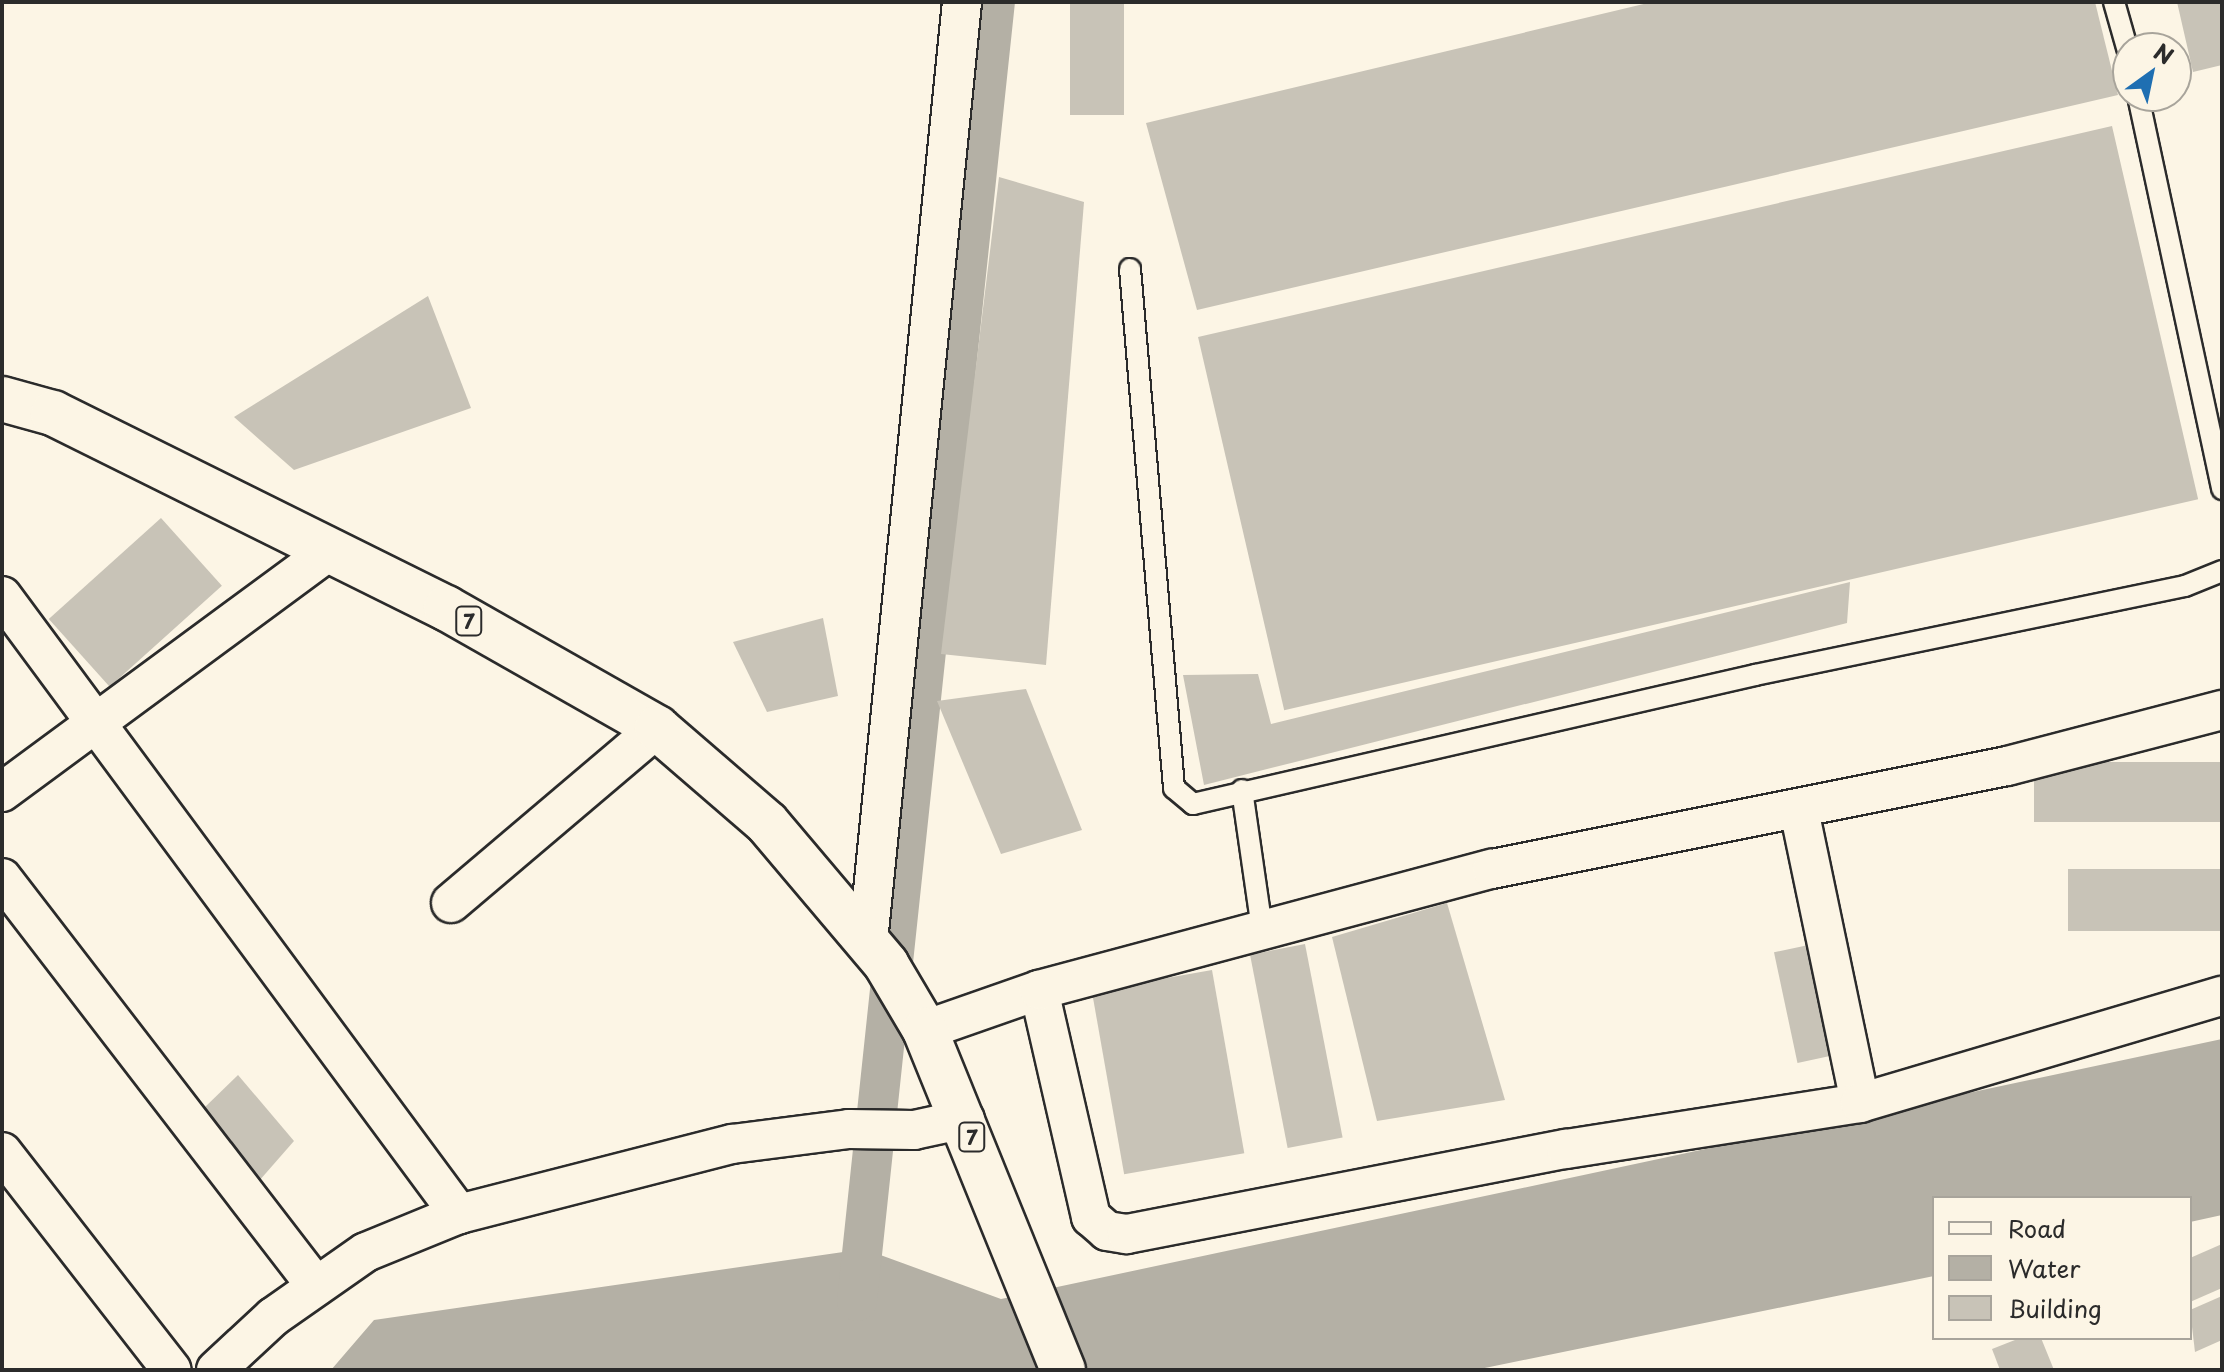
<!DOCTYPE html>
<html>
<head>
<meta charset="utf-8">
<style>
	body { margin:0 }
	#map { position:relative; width:2224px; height:1372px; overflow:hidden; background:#fcf5e5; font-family:"Playpen Sans",sans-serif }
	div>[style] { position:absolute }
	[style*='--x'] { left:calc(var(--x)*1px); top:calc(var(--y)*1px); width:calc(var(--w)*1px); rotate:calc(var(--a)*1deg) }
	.water>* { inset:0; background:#b4b0a5 }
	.canal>* { height:40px; margin:-20px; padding:0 20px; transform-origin:20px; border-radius:20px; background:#b4b0a5 }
	.building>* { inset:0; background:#c8c3b7; transform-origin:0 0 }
	.roads { filter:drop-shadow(2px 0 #2b2b2b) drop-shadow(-2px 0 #2b2b2b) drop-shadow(0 2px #2b2b2b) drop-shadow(0 -2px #2b2b2b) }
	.service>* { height:20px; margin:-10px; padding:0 10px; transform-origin:10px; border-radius:10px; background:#fcf5e5 }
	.minor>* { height:38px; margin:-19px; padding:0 19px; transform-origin:19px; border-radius:19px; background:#fcf5e5 }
	.trunk>* { height:44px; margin:-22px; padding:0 22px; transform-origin:22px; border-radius:22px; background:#fcf5e5 }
	span { translate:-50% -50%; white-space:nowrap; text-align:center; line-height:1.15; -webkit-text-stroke:6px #fcf5e5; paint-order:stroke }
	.shield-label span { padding:2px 6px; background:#fcf5e5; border:2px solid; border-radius:6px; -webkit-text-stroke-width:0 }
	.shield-label { font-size:20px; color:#2b2b2b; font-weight:700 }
	.frame { position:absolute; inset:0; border:4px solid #2b2b2b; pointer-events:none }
	.legend { position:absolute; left:1932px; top:1196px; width:260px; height:144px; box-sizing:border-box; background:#fcf5e5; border:2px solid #a8a49b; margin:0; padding:10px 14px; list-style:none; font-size:24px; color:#2b2b2b }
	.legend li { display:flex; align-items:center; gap:16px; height:40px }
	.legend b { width:40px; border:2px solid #a8a49b }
	.north { position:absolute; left:2112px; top:32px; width:80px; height:80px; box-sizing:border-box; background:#fcf5e5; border:2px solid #a8a49b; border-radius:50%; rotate:33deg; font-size:22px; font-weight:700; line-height:32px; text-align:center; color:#2b2b2b }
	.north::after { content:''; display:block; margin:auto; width:28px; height:36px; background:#1f6fb2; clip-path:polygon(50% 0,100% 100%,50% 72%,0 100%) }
</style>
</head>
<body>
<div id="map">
	<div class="water">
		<div style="clip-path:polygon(2222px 1039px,2222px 1215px,2190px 1222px,2190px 1198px,1934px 1198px,1934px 1276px,1475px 1370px,331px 1370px,374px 1320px,864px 1249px,1001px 1299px)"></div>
	</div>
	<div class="canal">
		<div style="--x:857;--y:1301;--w:1306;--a:-83.94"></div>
	</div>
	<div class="building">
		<div style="left:1070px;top:2px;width:54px;height:113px"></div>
		<div style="clip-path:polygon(1652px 2px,2095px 2px,2118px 95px,1197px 310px,1146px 123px)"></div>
		<div style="clip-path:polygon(2177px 2px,2222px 2px,2222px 65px,2193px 72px)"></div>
		<div style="left:2112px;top:126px;width:383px;height:938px;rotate:77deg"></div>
		<div style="clip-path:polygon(999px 177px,1084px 202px,1046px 665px,941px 654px)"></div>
		<div style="clip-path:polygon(428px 296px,471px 408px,294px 470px,234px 417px)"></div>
		<div style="left:161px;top:518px;width:91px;height:151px;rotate:48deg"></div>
		<div style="clip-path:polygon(1850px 582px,1847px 623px,1204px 785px,1183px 675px,1258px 674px,1271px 724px)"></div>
		<div style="clip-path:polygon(823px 618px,838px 696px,767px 712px,733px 642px)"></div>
		<div style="clip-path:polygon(1026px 689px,1082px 830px,1001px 854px,937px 701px)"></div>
		<div style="left:2222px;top:762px;width:60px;height:188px;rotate:90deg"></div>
		<div style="left:2222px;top:869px;width:62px;height:154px;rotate:90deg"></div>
		<div style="clip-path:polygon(1447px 903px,1505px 1100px,1377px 1121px,1332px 937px)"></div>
		<div style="left:1818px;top:943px;width:113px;height:45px;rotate:78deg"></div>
		<div style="left:1305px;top:944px;width:197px;height:56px;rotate:79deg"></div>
		<div style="left:1212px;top:970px;width:186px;height:122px;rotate:80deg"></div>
		<div style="clip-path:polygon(238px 1075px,294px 1141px,259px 1181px,203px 1109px)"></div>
		<div style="clip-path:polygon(2222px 1244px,2222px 1288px,2190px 1302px,2190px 1258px)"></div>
		<div style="clip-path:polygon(2222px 1296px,2222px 1340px,2195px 1352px,2190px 1310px)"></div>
		<div style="clip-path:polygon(2020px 1338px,2041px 1338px,2054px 1370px,2000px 1370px,1992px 1349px)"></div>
	</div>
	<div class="roads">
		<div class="service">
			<div style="--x:2114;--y:2;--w:51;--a:74.1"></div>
			<div style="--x:2138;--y:96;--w:402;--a:77.9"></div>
			<div style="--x:1130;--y:269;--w:521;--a:85.15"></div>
			<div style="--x:1174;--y:788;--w:25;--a:40"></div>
			<div style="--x:1193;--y:804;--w:577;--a:-12.93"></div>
			<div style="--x:1755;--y:675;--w:439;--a:-11.7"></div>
			<div style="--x:2185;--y:586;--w:40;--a:-22"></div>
			<div style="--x:1242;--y:790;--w:140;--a:81.8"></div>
		</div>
		<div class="minor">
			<div style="--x:2;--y:596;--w:769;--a:53.52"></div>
			<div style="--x:2;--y:792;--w:410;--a:-36.4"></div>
			<div style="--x:1799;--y:810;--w:299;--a:78.2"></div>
			<div style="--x:2;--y:878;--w:515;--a:52.42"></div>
			<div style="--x:451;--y:903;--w:270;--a:-40.3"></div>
			<div style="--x:868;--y:941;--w:944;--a:-84.28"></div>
			<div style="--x:1039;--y:990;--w:233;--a:77.1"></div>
			<div style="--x:1091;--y:1217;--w:21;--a:41"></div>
			<div style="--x:1107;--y:1231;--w:20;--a:9"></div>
			<div style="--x:1127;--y:1234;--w:447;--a:-11"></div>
			<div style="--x:1566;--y:1149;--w:298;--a:-8.9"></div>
			<div style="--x:1860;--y:1103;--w:377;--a:-16.5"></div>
			<div style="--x:925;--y:1030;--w:121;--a:-19.3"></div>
			<div style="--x:1039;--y:990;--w:469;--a:-15"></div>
			<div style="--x:1492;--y:869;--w:525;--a:-11.31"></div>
			<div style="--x:2007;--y:766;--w:222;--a:-14.6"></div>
			<div style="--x:2;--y:1152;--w:276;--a:52.1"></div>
			<div style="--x:216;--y:1370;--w:78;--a:-42.9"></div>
			<div style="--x:273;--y:1317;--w:113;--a:-35"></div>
			<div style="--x:366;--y:1252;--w:100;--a:-22.2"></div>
			<div style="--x:459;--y:1214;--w:282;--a:-14.4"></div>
			<div style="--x:732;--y:1144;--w:118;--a:-7.3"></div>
			<div style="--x:849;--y:1129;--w:65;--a:0.9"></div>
			<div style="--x:914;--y:1130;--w:52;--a:-12.2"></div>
		</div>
		<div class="trunk">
			<div style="--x:2;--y:399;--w:53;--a:15.4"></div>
			<div style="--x:53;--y:413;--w:439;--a:26.4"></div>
			<div style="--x:446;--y:608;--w:243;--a:29.6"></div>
			<div style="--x:657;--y:728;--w:145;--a:40.8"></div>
			<div style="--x:767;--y:823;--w:185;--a:49.8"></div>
			<div style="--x:886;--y:964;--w:77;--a:59.4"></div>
			<div style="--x:925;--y:1030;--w:367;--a:67.9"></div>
		</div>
	</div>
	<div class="shield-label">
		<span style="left:469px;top:621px">7</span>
		<span style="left:972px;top:1137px">7</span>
	</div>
	<div class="frame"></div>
	<ul class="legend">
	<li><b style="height:10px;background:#fcf5e5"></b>Road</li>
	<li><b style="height:22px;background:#b4b0a5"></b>Water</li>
	<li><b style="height:22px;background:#c8c3b7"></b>Building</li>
	</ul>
	<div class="north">N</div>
</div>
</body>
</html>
